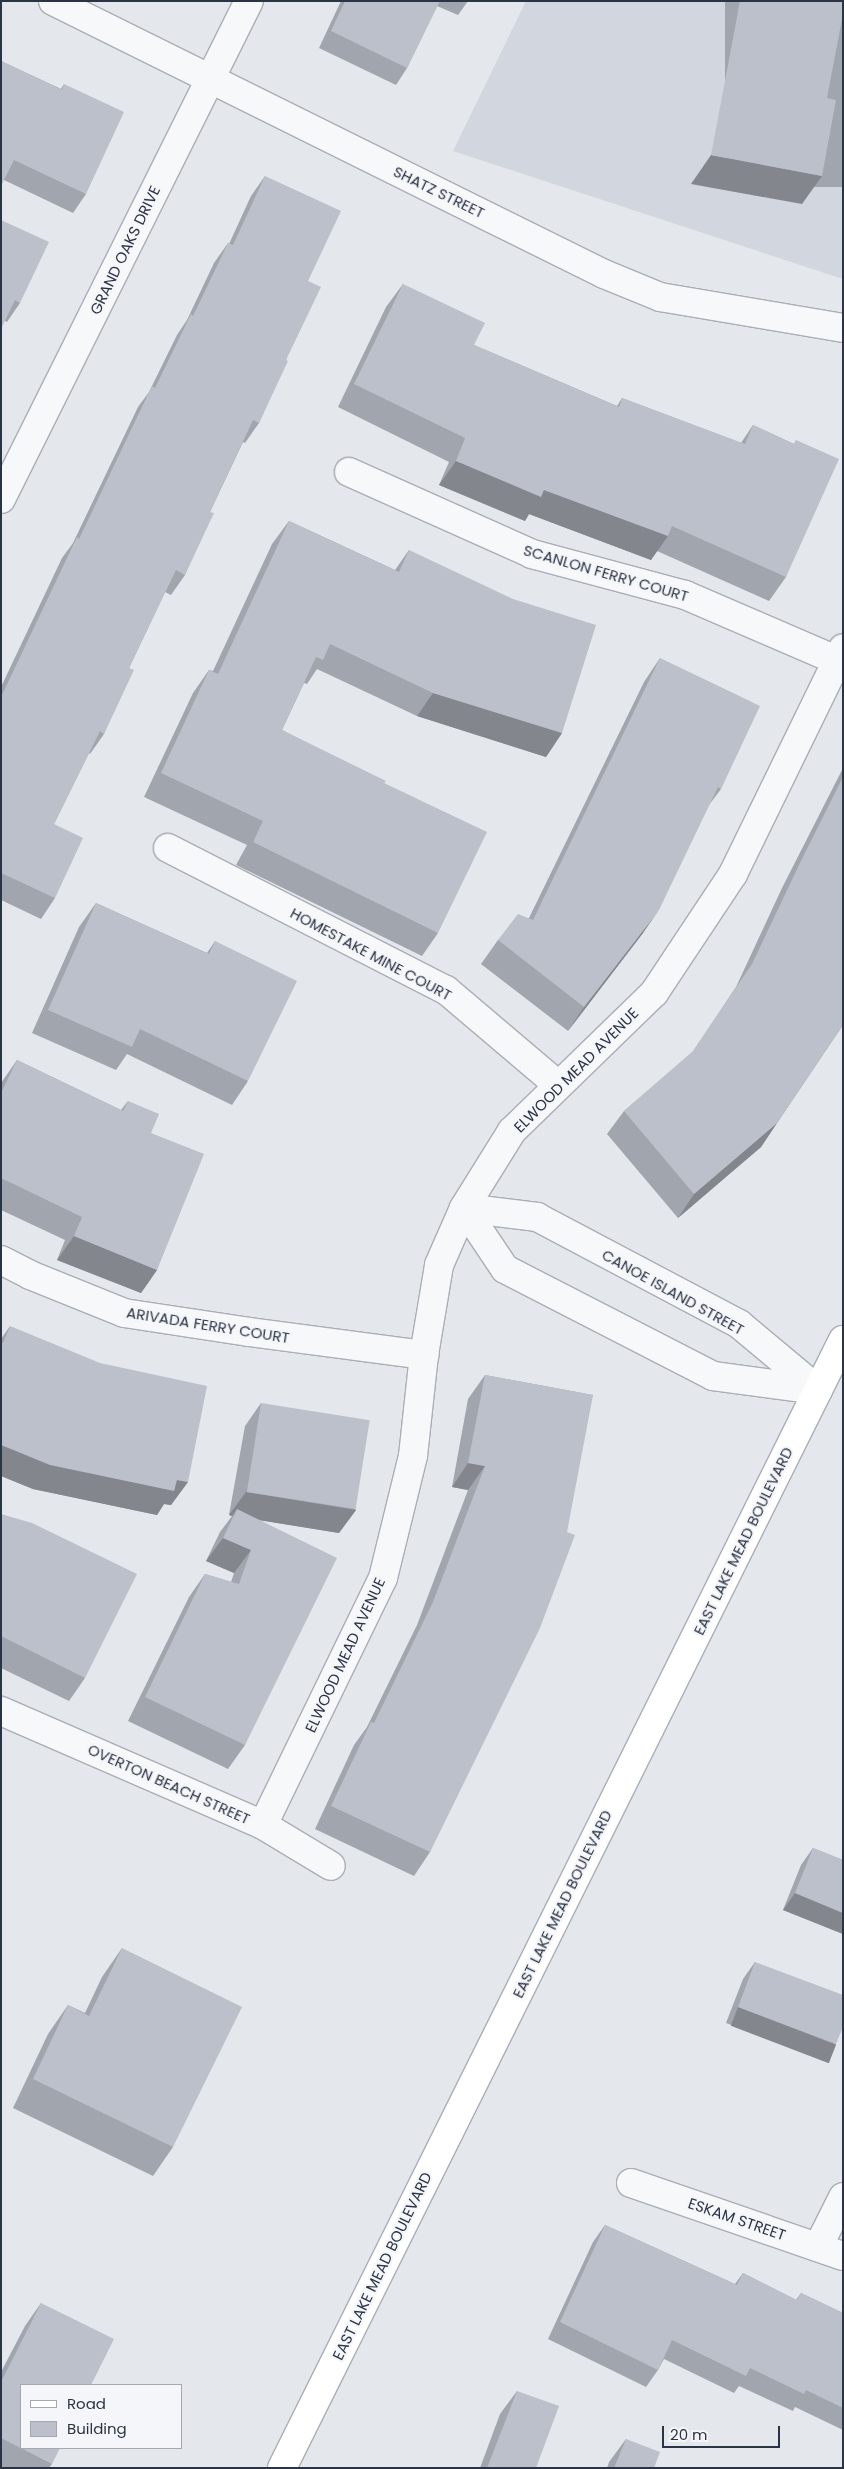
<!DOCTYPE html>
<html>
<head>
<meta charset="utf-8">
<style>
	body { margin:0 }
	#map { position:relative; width:844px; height:2469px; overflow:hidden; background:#e4e7ec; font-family:Poppins,sans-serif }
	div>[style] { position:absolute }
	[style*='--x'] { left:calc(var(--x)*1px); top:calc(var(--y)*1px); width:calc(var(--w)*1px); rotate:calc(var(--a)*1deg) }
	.built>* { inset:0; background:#d2d6de }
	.roads { filter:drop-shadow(1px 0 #a9aeb7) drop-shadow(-1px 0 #a9aeb7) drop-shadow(0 1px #a9aeb7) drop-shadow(0 -1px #a9aeb7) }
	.street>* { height:28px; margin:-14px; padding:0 14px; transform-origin:14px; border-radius:14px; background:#f7f8fa }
	.primary>* { height:28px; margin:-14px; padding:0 14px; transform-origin:14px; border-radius:14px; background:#fff }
	.wall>* { inset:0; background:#a1a5ae; transform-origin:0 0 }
	.shaded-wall>* { inset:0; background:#83868d; transform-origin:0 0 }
	.building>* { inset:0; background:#bbc0ca; transform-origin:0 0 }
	span { translate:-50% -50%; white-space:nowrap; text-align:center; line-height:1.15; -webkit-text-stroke:4.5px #f4f6f9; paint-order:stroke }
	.street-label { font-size:15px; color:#2b3445 }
	.frame { position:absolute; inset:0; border:2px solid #2b3445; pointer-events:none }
	.legend { position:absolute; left:20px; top:2384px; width:162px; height:65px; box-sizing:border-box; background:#f4f6f9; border:1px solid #a4a8b1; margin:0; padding:6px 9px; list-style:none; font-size:15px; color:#2b3445 }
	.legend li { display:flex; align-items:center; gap:10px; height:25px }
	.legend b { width:25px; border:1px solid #a4a8b1 }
	.scale { position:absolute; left:662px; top:2426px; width:118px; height:22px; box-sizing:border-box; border:2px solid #2b3445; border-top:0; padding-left:6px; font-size:15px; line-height:18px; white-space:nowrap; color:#2b3445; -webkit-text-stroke:4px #f4f6f9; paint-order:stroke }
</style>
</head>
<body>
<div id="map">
	<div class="built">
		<div style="clip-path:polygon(526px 1px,843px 1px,843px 279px,453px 151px)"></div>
	</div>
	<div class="roads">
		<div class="street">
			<div style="--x:53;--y:1;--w:615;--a:26.36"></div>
			<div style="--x:604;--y:274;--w:61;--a:22.3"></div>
			<div style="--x:660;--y:297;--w:186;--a:9.6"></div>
			<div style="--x:349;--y:472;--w:201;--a:24.1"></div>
			<div style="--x:532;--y:554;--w:158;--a:15"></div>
			<div style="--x:685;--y:595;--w:164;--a:23.3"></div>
			<div style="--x:1;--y:499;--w:556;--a:-63.53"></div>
			<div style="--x:168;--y:848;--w:312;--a:27.1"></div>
			<div style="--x:446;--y:990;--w:147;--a:40.3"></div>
			<div style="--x:464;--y:1208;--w:73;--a:56.1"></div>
			<div style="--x:505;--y:1269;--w:234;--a:27.2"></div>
			<div style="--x:713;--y:1376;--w:106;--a:7.6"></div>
			<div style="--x:464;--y:1208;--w:74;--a:7"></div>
			<div style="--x:537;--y:1217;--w:229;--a:27.9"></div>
			<div style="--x:739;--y:1324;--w:103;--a:39.9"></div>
			<div style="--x:1;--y:1260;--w:33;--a:27"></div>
			<div style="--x:30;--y:1275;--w:101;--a:22"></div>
			<div style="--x:124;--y:1313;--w:126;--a:8.6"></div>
			<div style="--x:249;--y:1332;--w:177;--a:7.5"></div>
			<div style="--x:1;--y:1711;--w:286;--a:23.5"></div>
			<div style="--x:263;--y:1825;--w:79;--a:31.1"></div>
			<div style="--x:263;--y:1825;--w:275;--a:-64.1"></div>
			<div style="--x:383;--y:1578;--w:126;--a:-76.2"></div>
			<div style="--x:413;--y:1456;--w:102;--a:-83.8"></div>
			<div style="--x:424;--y:1355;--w:91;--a:-80.5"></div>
			<div style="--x:439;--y:1265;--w:62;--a:-66.3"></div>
			<div style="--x:464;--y:1208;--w:91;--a:-58.1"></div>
			<div style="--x:512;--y:1131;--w:198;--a:-44.2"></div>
			<div style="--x:654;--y:993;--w:143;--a:-56.4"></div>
			<div style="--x:733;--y:874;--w:251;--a:-64"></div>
			<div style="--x:631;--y:2183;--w:224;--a:19"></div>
			<div style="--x:818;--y:2247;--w:56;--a:-63.4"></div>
		</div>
		<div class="primary">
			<div style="--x:282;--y:2468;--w:1260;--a:-63.56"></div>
		</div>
	</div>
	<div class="wall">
		<div style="clip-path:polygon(341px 1px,468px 1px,458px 15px,437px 6px,407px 68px,396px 85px,319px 48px)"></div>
		<div style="left:725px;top:1px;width:118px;height:186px"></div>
		<div style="clip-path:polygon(1px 61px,61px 89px,64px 84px,86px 194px,73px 213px,4px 180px)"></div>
		<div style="clip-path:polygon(265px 176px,308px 281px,286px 360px,259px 423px,245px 443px,243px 442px,210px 512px,185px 575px,171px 595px,165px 592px,129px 668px,104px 734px,90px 754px,89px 753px,54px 824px,55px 898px,41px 919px,1px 900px,1px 687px,62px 558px,73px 543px,138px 407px,149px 392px,177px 335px,187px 320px,214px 263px,228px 243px,229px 244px,251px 196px)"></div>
		<div style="clip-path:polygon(1px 220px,20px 303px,7px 322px,5px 321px)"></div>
		<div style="clip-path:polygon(403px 284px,474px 345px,617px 406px,622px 398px,741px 443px,753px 425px,794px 444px,796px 440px,786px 577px,769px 601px,657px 551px,651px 560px,529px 514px,525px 521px,439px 485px,449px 462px,338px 407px,386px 307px)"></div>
		<div style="clip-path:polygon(289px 521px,395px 570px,409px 550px,562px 733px,546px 757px,417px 716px,317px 669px,307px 684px,304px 683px,282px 730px,384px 783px,438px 933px,422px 956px,236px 865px,247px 845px,144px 797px,193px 693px,209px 670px,213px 671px,272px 544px)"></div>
		<div style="clip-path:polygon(660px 658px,721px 789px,709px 805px,643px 933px,568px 1031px,481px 964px,498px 940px,529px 918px,644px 682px)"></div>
		<div style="clip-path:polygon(843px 768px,843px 1025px,761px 1147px,678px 1218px,607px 1134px,624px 1111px,692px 1053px,736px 987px,782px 888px)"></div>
		<div style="clip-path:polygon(96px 903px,207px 953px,215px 941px,248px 1081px,232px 1105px,127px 1054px,116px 1070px,32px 1033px,79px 927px)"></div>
		<div style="clip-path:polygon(17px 1060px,121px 1110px,128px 1101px,151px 1133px,157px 1270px,141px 1293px,57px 1260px,65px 1240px,1px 1210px,1px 1083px)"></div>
		<div style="clip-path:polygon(10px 1326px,188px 1482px,171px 1505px,164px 1504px,157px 1515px,33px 1489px,1px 1476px,1px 1339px)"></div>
		<div style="clip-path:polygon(485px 1375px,593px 1395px,430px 1852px,414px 1876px,315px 1829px,354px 1745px,367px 1727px,417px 1625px,468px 1490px,452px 1487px,468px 1399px)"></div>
		<div style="clip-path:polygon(261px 1403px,356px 1510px,339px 1533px,260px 1520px,245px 1745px,228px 1769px,128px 1721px,189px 1597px,205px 1574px,231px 1582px,234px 1573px,206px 1561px,220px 1532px,232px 1516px,229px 1515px,245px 1426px)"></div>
		<div style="clip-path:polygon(1px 1514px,85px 1678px,69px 1701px,1px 1668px)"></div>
		<div style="clip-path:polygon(813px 1848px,843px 1860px,843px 1934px,783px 1910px,801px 1865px)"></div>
		<div style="clip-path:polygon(122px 1948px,173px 2147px,153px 2176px,13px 2108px,48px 2034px,68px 2005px,85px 2013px,102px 1977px)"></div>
		<div style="clip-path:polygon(755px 1962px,836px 2044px,824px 2061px,726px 2023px,743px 1979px)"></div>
		<div style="clip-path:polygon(605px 2225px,735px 2284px,743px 2273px,796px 2300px,801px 2293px,843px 2313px,843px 2430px,795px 2407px,793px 2411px,739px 2386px,734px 2393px,664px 2359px,658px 2370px,646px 2387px,548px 2339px,593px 2242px)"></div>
		<div style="clip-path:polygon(41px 2303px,52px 2464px,49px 2468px,1px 2468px,1px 2372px,25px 2326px)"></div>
		<div style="clip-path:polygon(517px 2391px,536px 2468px,480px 2468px,500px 2414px)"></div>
		<div style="clip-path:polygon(626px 2439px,654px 2468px,607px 2468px,609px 2462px)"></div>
	</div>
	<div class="shaded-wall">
		<div style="clip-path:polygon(711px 155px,822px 176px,802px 204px,691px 184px)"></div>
		<div style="clip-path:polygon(456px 461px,544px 490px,668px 536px,651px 560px,529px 514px,525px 521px,439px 485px)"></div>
		<div style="clip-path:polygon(433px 693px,562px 733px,546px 757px,417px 716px)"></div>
		<div style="clip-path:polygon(659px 910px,643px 933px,568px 1031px,584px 1007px)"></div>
		<div style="clip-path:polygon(777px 1123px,761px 1147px,678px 1218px,694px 1194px)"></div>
		<div style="clip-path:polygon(74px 1236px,157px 1270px,141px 1293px,57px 1260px)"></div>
		<div style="clip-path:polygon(1px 1445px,177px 1480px,188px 1482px,171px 1505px,164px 1504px,157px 1515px,33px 1489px,1px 1476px)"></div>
		<div style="clip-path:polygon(468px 1463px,485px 1466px,468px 1490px,452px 1487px)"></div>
		<div style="clip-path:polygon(246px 1492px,356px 1510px,339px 1533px,233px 1516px,237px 1509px,232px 1516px,229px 1515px)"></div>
		<div style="clip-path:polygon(223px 1538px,251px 1550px,234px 1573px,206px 1561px)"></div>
		<div style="clip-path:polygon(795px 1893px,843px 1913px,843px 1934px,783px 1910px)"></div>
		<div style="left:738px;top:2007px;width:105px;height:20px;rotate:21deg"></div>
	</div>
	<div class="building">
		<div style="clip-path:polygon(345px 1px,440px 1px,407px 68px,331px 31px)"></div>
		<div style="clip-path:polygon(740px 1px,843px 1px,843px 14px,827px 98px,836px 100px,822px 176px,711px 155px)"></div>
		<div style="clip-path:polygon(1px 61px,62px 90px,64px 84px,124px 112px,86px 194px,14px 160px,1px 186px)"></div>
		<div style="clip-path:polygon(265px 176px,341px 211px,308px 281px,321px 287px,286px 360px,288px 361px,259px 423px,253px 420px,210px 512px,214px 513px,185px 575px,176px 570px,129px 668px,134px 670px,104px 734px,100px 731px,54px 824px,83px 838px,55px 898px,1px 873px,1px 697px,77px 537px,79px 539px,152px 386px,155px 388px,191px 314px,193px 316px,228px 243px,233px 245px)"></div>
		<div style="clip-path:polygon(1px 220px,49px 242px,20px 303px,15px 300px,1px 329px)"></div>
		<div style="clip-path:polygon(403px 284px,485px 323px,474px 345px,619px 407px,622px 398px,745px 444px,753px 425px,794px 444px,796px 440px,839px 459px,786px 577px,672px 526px,668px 536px,544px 490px,541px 497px,456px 461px,465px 438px,354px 384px)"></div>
		<div style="clip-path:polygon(289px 521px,399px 572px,409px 550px,513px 599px,596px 625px,562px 733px,433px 693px,330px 644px,323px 660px,316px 657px,282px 730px,386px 781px,384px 783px,487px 832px,438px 933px,253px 842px,263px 821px,161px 773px,209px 670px,218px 674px)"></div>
		<div style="clip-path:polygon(660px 658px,760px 706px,721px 789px,718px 787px,659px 910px,584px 1007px,498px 940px,518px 914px,533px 920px)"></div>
		<div style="clip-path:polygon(843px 777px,843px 1025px,777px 1123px,694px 1194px,624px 1111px,693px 1051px,752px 964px,799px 865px)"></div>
		<div style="clip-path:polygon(96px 903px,209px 954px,215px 941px,297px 981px,248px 1081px,140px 1029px,132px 1047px,48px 1010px)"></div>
		<div style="clip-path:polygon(17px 1060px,123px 1111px,128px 1101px,159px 1114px,151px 1133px,204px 1154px,157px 1270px,74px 1236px,82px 1217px,1px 1178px,1px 1093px)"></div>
		<div style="clip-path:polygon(10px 1326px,100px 1363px,207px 1386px,188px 1482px,177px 1480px,174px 1491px,50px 1465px,1px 1445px,1px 1342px,3px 1343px)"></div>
		<div style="clip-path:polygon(485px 1375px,593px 1395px,567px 1532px,575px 1535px,540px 1628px,430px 1852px,331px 1806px,371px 1722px,374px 1723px,433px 1602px,485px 1466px,468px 1463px)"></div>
		<div style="left:261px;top:1403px;width:110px;height:90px;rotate:9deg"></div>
		<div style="clip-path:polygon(237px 1509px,337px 1558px,245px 1745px,145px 1697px,205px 1574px,239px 1584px,251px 1550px,223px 1538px)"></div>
		<div style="clip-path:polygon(1px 1514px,32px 1523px,137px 1574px,85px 1678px,1px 1636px)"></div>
		<div style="clip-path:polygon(813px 1848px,843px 1860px,843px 1913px,795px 1893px)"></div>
		<div style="clip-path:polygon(122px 1948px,242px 2007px,173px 2147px,33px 2079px,68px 2005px,89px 2016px)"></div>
		<div style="clip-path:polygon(755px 1962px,843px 1995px,843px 2027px,836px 2044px,738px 2007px)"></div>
		<div style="clip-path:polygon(605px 2225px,737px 2285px,743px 2273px,797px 2300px,801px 2293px,843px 2313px,843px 2408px,806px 2390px,804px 2394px,750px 2368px,746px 2376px,672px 2340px,658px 2370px,560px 2322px)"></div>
		<div style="clip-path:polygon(41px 2303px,114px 2339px,91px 2385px,21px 2385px,21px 2448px,60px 2448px,52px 2464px,1px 2438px,1px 2382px)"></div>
		<div style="clip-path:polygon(517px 2391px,559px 2406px,536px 2468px,487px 2468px)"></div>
		<div style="clip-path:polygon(626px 2439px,660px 2452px,654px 2468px,614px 2468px)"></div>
	</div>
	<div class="street-label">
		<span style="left:439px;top:192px;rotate:26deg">SHATZ STREET</span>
		<span style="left:125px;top:250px;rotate:-64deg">GRAND OAKS DRIVE</span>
		<span style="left:606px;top:573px;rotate:16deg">SCANLON FERRY COURT</span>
		<span style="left:371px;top:954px;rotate:28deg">HOMESTAKE MINE COURT</span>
		<span style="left:576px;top:1070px;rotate:-45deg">ELWOOD MEAD AVENUE</span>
		<span style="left:673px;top:1292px;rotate:29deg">CANOE ISLAND STREET</span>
		<span style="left:208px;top:1325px;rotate:9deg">ARIVADA FERRY COURT</span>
		<span style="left:743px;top:1541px;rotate:-64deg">EAST LAKE MEAD BOULEVARD</span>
		<span style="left:345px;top:1655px;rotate:-65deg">ELWOOD MEAD AVENUE</span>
		<span style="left:169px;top:1784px;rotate:24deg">OVERTON BEACH STREET</span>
		<span style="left:562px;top:1904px;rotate:-64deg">EAST LAKE MEAD BOULEVARD</span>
		<span style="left:737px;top:2219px;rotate:19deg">ESKAM STREET</span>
		<span style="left:382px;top:2266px;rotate:-64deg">EAST LAKE MEAD BOULEVARD</span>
	</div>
	<div class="frame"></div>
	<ul class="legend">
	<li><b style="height:6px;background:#fff"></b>Road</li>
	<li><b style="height:14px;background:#bbc0ca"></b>Building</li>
	</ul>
	<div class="scale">20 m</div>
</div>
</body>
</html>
